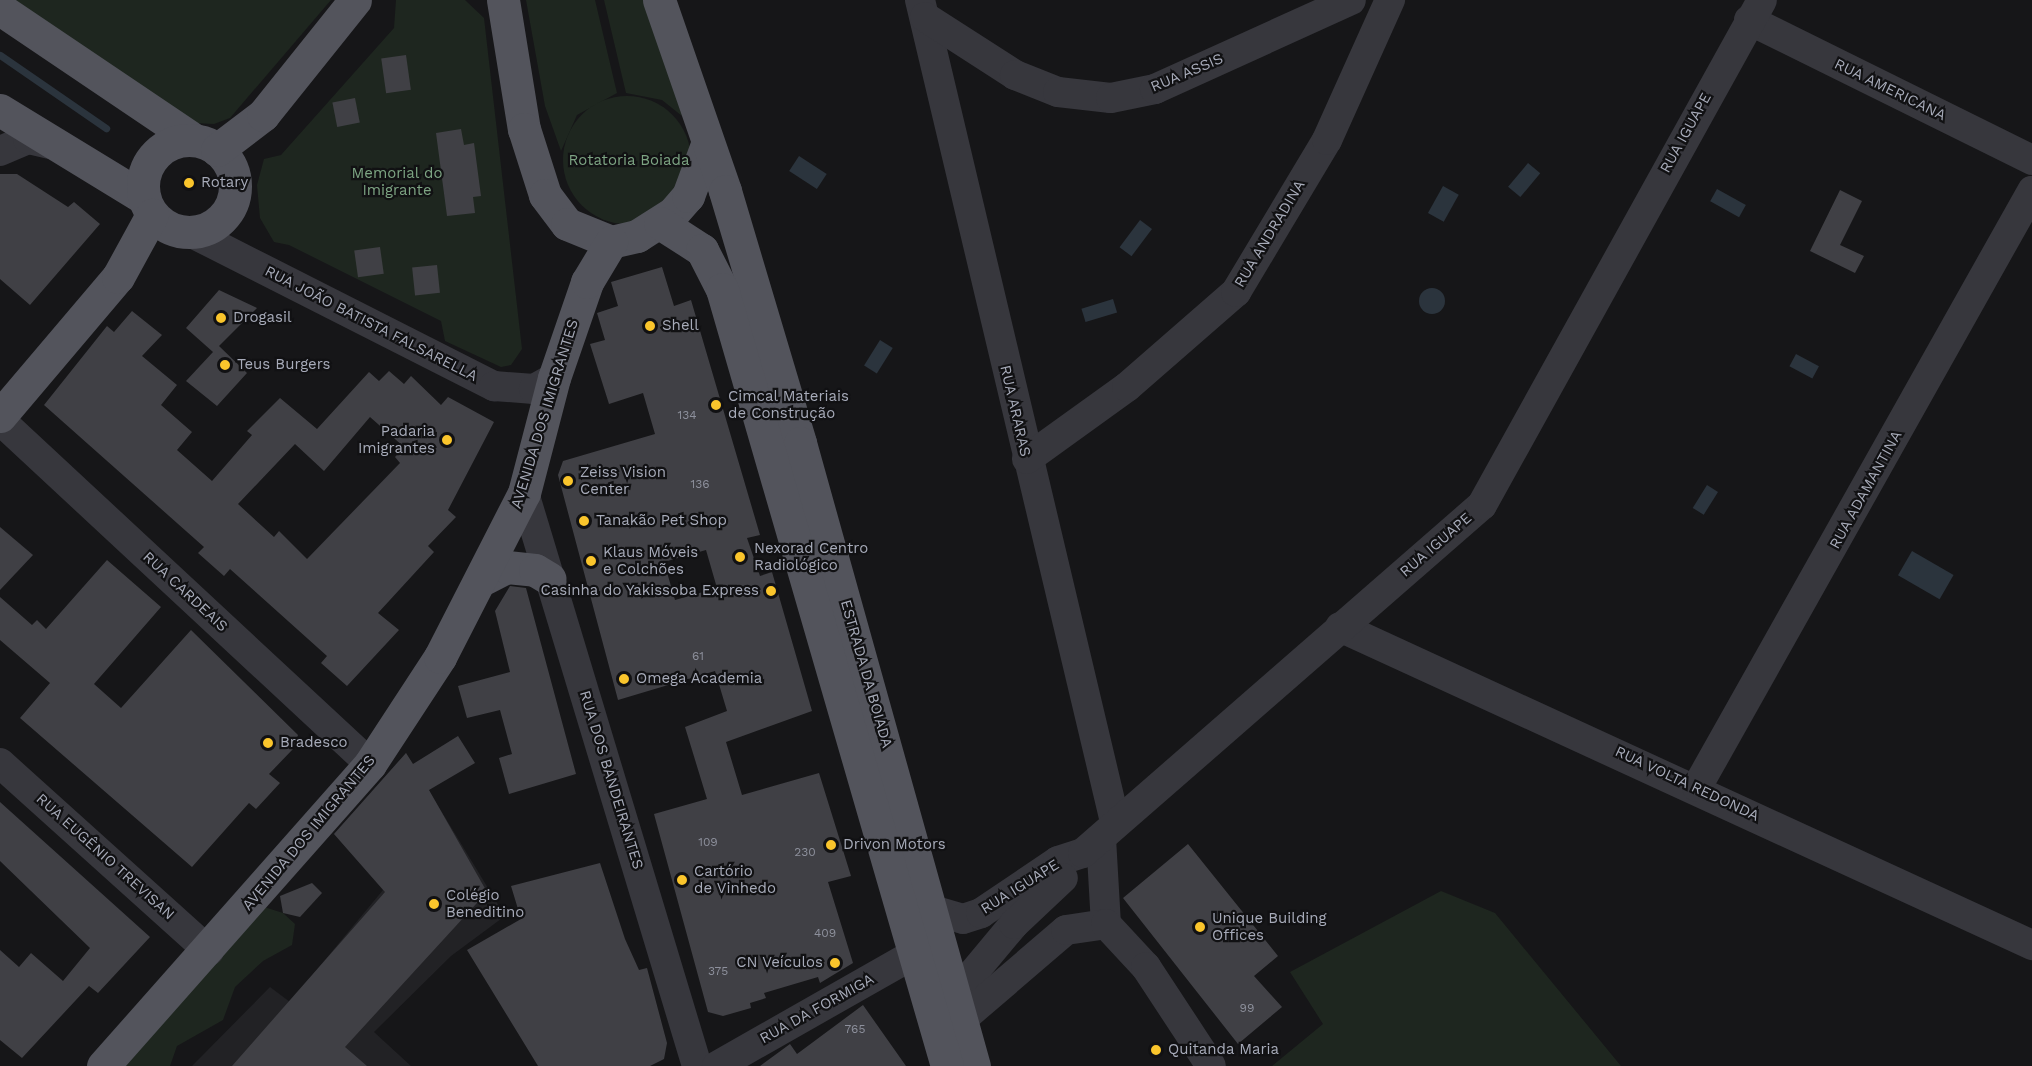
<!DOCTYPE html>
<html>
<head>
<meta charset="utf-8">
<style>
	body { margin:0 }
	#map { position:relative; width:2032px; height:1066px; overflow:hidden; background:#161618; font-family:"Work Sans",sans-serif }
	div>[style] { position:absolute }
	[style*='--x'] { left:calc(var(--x)*1px); top:calc(var(--y)*1px); width:calc(var(--w)*1px); rotate:calc(var(--a)*1deg) }
	.built>* { inset:0; background:#222225 }
	.green>* { inset:0; background:#1e261f }
	.round { border-radius:50% }
	.water>* { inset:0; background:#2b343d; transform-origin:0 0 }
	.stream>* { height:7px; margin:-3.5px; padding:0 3.5px; transform-origin:3.5px; border-radius:3.5px; background:#2b343d }
	.building>* { inset:0; background:#404045; transform-origin:0 0 }
	.minor>* { height:30px; margin:-15px; padding:0 15px; transform-origin:15px; border-radius:15px; background:#37373d }
	.major>* { height:33px; margin:-16.5px; padding:0 16.5px; transform-origin:16.5px; border-radius:16.5px; background:#53545c }
	.major>.ring { margin:-16.5px; padding:0; box-sizing:content-box; background:none; border:33px solid #53545c; border-radius:50% }
	.dots>* { width:16px; height:16px; translate:-50% -50%; box-sizing:border-box; border:3px solid #111113; border-radius:50% }
	span { translate:-50% -50%; white-space:nowrap; text-align:center; line-height:1.15; -webkit-text-stroke:4.5px #111113; paint-order:stroke }
	.number-label { font-size:12px; color:#8d909c }
	.number-label span { -webkit-text-stroke-width:0 }
	.street-label { font-size:15px; color:#a7abb9 }
	.park-label { font-size:15px; color:#7da483 }
	.poi-label { font-size:15px; color:#a7abb9 }
	.left { translate:0 -50%; text-align:left }
	.right { translate:-100% -50%; text-align:right }
</style>
</head>
<body>
<div id="map">
	<div class="built">
		<div style="clip-path:polygon(406px 753px,505px 916px,451px 956px,374px 1032px,411px 1066px,192px 1066px,270px 987px,290px 1002px,383px 890px,334px 834px)"></div>
	</div>
	<div class="green">
		<div style="clip-path:polygon(12px 0,331px 0,230px 118px,214px 124px,195px 123px)"></div>
		<div style="clip-path:polygon(396px 0,465px 0,484px 18px,522px 349px,511px 365px,501px 367px,445px 341px,441px 321px,289px 245px,274px 242px,260px 218px,257px 185px,264px 159px,281px 155px,394px 28px)"></div>
		<div style="clip-path:polygon(526px 0,595px 0,617px 93px,577px 115px,561px 151px,545px 106px)"></div>
		<div style="clip-path:polygon(604px 0,647px 0,682px 116px,662px 100px,626px 93px)"></div>
		<div class="round" style="left:563px;top:96px;width:128px;height:128px"></div>
		<div style="clip-path:polygon(1441px 891px,1495px 913px,1621px 1066px,1272px 1066px,1323px 1024px,1290px 972px)"></div>
		<div style="clip-path:polygon(261px 906px,283px 913px,295px 924px,292px 945px,263px 961px,235px 987px,223px 1020px,177px 1046px,170px 1066px,116px 1066px)"></div>
	</div>
	<div class="water">
		<div style="left:799px;top:156px;width:33px;height:18px;rotate:33deg"></div>
		<div style="left:1528px;top:163px;width:16px;height:31px;rotate:40deg"></div>
		<div style="left:1443px;top:186px;width:18px;height:31px;rotate:29deg"></div>
		<div style="left:1717px;top:189px;width:33px;height:14px;rotate:29deg"></div>
		<div style="left:1140px;top:220px;width:15px;height:34px;rotate:37deg"></div>
		<div class="round" style="left:1419px;top:288px;width:26px;height:26px"></div>
		<div style="left:1113px;top:299px;width:14px;height:33px;rotate:73deg"></div>
		<div style="left:880px;top:340px;width:15px;height:30px;rotate:32deg"></div>
		<div style="left:1796px;top:354px;width:26px;height:14px;rotate:28deg"></div>
		<div style="left:1707px;top:485px;width:13px;height:27px;rotate:32deg"></div>
		<div style="left:1912px;top:551px;width:48px;height:28px;rotate:30deg"></div>
	</div>
	<div class="stream">
		<div style="--x:0;--y:55;--w:129;--a:34.6"></div>
	</div>
	<div class="building">
		<div style="left:406px;top:55px;width:35px;height:25px;rotate:82deg"></div>
		<div style="left:355px;top:98px;width:25px;height:23px;rotate:79deg"></div>
		<div style="clip-path:polygon(461px 129px,464px 145px,474px 143px,481px 196px,473px 197px,475px 213px,447px 216px,436px 133px)"></div>
		<div style="clip-path:polygon(0 174px,17px 174px,68px 207px,74px 202px,100px 224px,30px 305px,0 279px)"></div>
		<div style="clip-path:polygon(1840px 190px,1862px 201px,1840px 245px,1864px 256px,1855px 273px,1810px 251px)"></div>
		<div style="left:380px;top:247px;width:27px;height:26px;rotate:82deg"></div>
		<div style="left:437px;top:265px;width:28px;height:25px;rotate:84deg"></div>
		<div style="clip-path:polygon(evenodd,662px 267px,674px 306px,691px 300px,760px 535px,747px 538px,760px 576px,772px 572px,812px 711px,726px 742px,742px 795px,819px 773px,851px 876px,828px 882px,853px 963px,820px 983px,818px 977px,764px 993px,766px 998px,750px 1003px,751px 1008px,723px 1016px,708px 1012px,654px 814px,707px 799px,685px 727px,727px 711px,715px 671px,618px 700px,558px 475px,563px 461px,655px 434px,643px 393px,609px 404px,590px 344px,605px 340px,597px 313px,618px 306px,611px 282px,662px 267px,706px 550px,717px 588px,675px 600px,664px 562px,706px 550px)"></div>
		<div style="clip-path:polygon(219px 290px,257px 308px,219px 346px,247px 373px,217px 406px,186px 381px,213px 352px,186px 328px)"></div>
		<div style="clip-path:polygon(evenodd,132px 311px,162px 335px,142px 356px,177px 385px,161px 405px,192px 432px,177px 450px,212px 481px,252px 435px,247px 431px,280px 398px,317px 429px,369px 372px,379px 381px,389px 371px,404px 384px,411px 376px,441px 405px,448px 397px,494px 422px,448px 510px,456px 517px,428px 546px,434px 552px,378px 613px,399px 630px,347px 686px,321px 663px,327px 656px,230px 569px,224px 576px,198px 553px,204px 547px,44px 405px,107px 326px,114px 332px,132px 311px,370px 417px,404px 447px,395px 457px,400px 463px,307px 559px,279px 531px,274px 537px,238px 504px,295px 444px,324px 471px,370px 417px)"></div>
		<div style="clip-path:polygon(0 527px,33px 555px,0 590px)"></div>
		<div style="clip-path:polygon(107px 560px,161px 607px,94px 684px,121px 708px,191px 630px,298px 735px,293px 749px,269px 774px,280px 783px,256px 809px,249px 803px,192px 867px,20px 718px,50px 683px,0 640px,0 597px,32px 625px,37px 620px,46px 629px)"></div>
		<div style="clip-path:polygon(510px 586px,526px 588px,576px 774px,509px 794px,499px 758px,512px 754px,500px 710px,467px 718px,458px 686px,510px 672px,495px 611px)"></div>
		<div style="clip-path:polygon(458px 736px,475px 763px,429px 790px,487px 892px,345px 1047px,367px 1066px,232px 1066px,385px 892px,334px 834px,406px 753px,413px 764px)"></div>
		<div style="clip-path:polygon(0 802px,150px 937px,98px 993px,89px 986px,22px 1058px,0 1040px,0 950px,19px 967px,31px 953px,63px 981px,90px 948px,0 861px)"></div>
		<div style="clip-path:polygon(1188px 844px,1278px 956px,1254px 976px,1282px 1007px,1238px 1044px,1123px 898px)"></div>
		<div style="clip-path:polygon(600px 863px,625px 939px,639px 970px,647px 968px,667px 1043px,664px 1059px,650px 1066px,538px 1066px,467px 950px,521px 919px,511px 886px)"></div>
		<div style="clip-path:polygon(312px 883px,322px 893px,300px 917px,283px 913px,280px 896px)"></div>
		<div style="clip-path:polygon(863px 1005px,906px 1066px,760px 1066px,790px 1044px,797px 1054px)"></div>
	</div>
	<div class="minor">
		<div style="--x:920;--y:0;--w:845;--a:76.65"></div>
		<div style="--x:925;--y:17;--w:107;--a:32.8"></div>
		<div style="--x:1015;--y:75;--w:46;--a:21.6"></div>
		<div style="--x:1058;--y:92;--w:53;--a:6.5"></div>
		<div style="--x:1111;--y:98;--w:45;--a:-11.6"></div>
		<div style="--x:1155;--y:89;--w:215;--a:-24.4"></div>
		<div style="--x:1749;--y:20;--w:316;--a:26.3"></div>
		<div style="--x:0;--y:151;--w:30;--a:-23"></div>
		<div style="--x:28;--y:139;--w:22;--a:13"></div>
		<div style="--x:192;--y:233;--w:339;--a:26.9"></div>
		<div style="--x:494;--y:386;--w:40;--a:4.3"></div>
		<div style="--x:534;--y:389;--w:23;--a:-29"></div>
		<div style="--x:0;--y:420;--w:505;--a:42.91"></div>
		<div style="--x:1027;--y:459;--w:123;--a:-35.8"></div>
		<div style="--x:1127;--y:387;--w:145;--a:-41.1"></div>
		<div style="--x:1236;--y:292;--w:177;--a:-59.1"></div>
		<div style="--x:1327;--y:140;--w:154;--a:-65.8"></div>
		<div style="--x:524;--y:493;--w:599;--a:73.2"></div>
		<div style="--x:1340;--y:627;--w:762;--a:24.68"></div>
		<div style="--x:0;--y:763;--w:281;--a:42"></div>
		<div style="--x:1697;--y:787;--w:684;--a:-60.66"></div>
		<div style="--x:1101;--y:838;--w:86;--a:86.7"></div>
		<div style="--x:932;--y:910;--w:32;--a:16"></div>
		<div style="--x:963;--y:919;--w:19;--a:-18"></div>
		<div style="--x:981;--y:913;--w:93;--a:-34"></div>
		<div style="--x:1058;--y:861;--w:26;--a:-18"></div>
		<div style="--x:1083;--y:853;--w:529;--a:-41.09"></div>
		<div style="--x:1482;--y:505;--w:577;--a:-60.99"></div>
		<div style="--x:954;--y:996;--w:94;--a:-50.2"></div>
		<div style="--x:1014;--y:924;--w:67;--a:-43.2"></div>
		<div style="--x:961;--y:1020;--w:138;--a:-40.6"></div>
		<div style="--x:1066;--y:930;--w:40;--a:-8.5"></div>
		<div style="--x:1106;--y:924;--w:59;--a:47.1"></div>
		<div style="--x:1146;--y:967;--w:118;--a:56.7"></div>
		<div style="--x:717;--y:1066;--w:231;--a:-29.6"></div>
	</div>
	<div class="major">
		<div style="--x:503;--y:0;--w:131;--a:80.8"></div>
		<div style="--x:524;--y:129;--w:69;--a:72.3"></div>
		<div style="--x:545;--y:195;--w:36;--a:53"></div>
		<div style="--x:567;--y:224;--w:48;--a:22.2"></div>
		<div style="--x:611;--y:242;--w:27;--a:-13"></div>
		<div style="--x:637;--y:236;--w:43;--a:-32.6"></div>
		<div style="--x:673;--y:213;--w:23;--a:-49"></div>
		<div style="--x:688;--y:196;--w:52;--a:-69.8"></div>
		<div style="--x:659;--y:0;--w:202;--a:70.9"></div>
		<div style="--x:725;--y:191;--w:263;--a:73.4"></div>
		<div style="--x:800;--y:443;--w:647;--a:74.4"></div>
		<div style="--x:0;--y:9;--w:233;--a:34"></div>
		<div style="--x:0;--y:110;--w:169;--a:31.4"></div>
		<div class="ring" style="left:143px;top:140px;width:59px;height:59px"></div>
		<div style="--x:217;--y:150;--w:58;--a:-37.3"></div>
		<div style="--x:263;--y:115;--w:147;--a:-51.3"></div>
		<div style="--x:660;--y:223;--w:50;--a:32.7"></div>
		<div style="--x:702;--y:250;--w:44;--a:62.9"></div>
		<div style="--x:722;--y:289;--w:809;--a:73.85"></div>
		<div style="--x:0;--y:416;--w:182;--a:-49.7"></div>
		<div style="--x:118;--y:277;--w:71;--a:-61.3"></div>
		<div style="--x:483;--y:579;--w:27;--a:-27"></div>
		<div style="--x:507;--y:567;--w:28;--a:6"></div>
		<div style="--x:535;--y:570;--w:17;--a:31"></div>
		<div style="--x:103;--y:1066;--w:403;--a:-48.5"></div>
		<div style="--x:370;--y:764;--w:128;--a:-56.8"></div>
		<div style="--x:440;--y:657;--w:184;--a:-62.9"></div>
		<div style="--x:524;--y:493;--w:119;--a:-75.4"></div>
		<div style="--x:554;--y:378;--w:102;--a:-71"></div>
		<div style="--x:587;--y:282;--w:47;--a:-59"></div>
	</div>
	<div class="dots">
		<div style="left:189px;top:183px;background:#fac52c"></div>
		<div style="left:221px;top:318px;background:#fac52c"></div>
		<div style="left:650px;top:326px;background:#fac52c"></div>
		<div style="left:225px;top:365px;background:#fac52c"></div>
		<div style="left:716px;top:405px;background:#fac52c"></div>
		<div style="left:447px;top:440px;background:#fac52c"></div>
		<div style="left:568px;top:481px;background:#fac52c"></div>
		<div style="left:584px;top:521px;background:#fac52c"></div>
		<div style="left:740px;top:557px;background:#fac52c"></div>
		<div style="left:591px;top:561px;background:#fac52c"></div>
		<div style="left:771px;top:591px;background:#fac52c"></div>
		<div style="left:624px;top:679px;background:#fac52c"></div>
		<div style="left:268px;top:743px;background:#fac52c"></div>
		<div style="left:831px;top:845px;background:#fac52c"></div>
		<div style="left:682px;top:880px;background:#fac52c"></div>
		<div style="left:434px;top:904px;background:#fac52c"></div>
		<div style="left:1200px;top:927px;background:#fac52c"></div>
		<div style="left:835px;top:963px;background:#fac52c"></div>
		<div style="left:1156px;top:1050px;background:#fac52c"></div>
	</div>
	<div class="number-label">
		<span style="left:687px;top:416px">134</span>
		<span style="left:700px;top:485px">136</span>
		<span style="left:698px;top:657px">61</span>
		<span style="left:708px;top:843px">109</span>
		<span style="left:805px;top:853px">230</span>
		<span style="left:825px;top:934px">409</span>
		<span style="left:718px;top:972px">375</span>
		<span style="left:1247px;top:1009px">99</span>
		<span style="left:855px;top:1030px">765</span>
	</div>
	<div class="street-label">
		<span style="left:1187px;top:73px;rotate:-23deg">RUA ASSIS</span>
		<span style="left:1890px;top:90px;rotate:26deg">RUA AMERICANA</span>
		<span style="left:1686px;top:133px;rotate:-61deg">RUA IGUAPE</span>
		<span style="left:1270px;top:234px;rotate:-59deg">RUA ANDRADINA</span>
		<span style="left:371px;top:324px;rotate:27deg">RUA JOÃO BATISTA FALSARELLA</span>
		<span style="left:1015px;top:411px;rotate:77deg">RUA ARARAS</span>
		<span style="left:545px;top:414px;rotate:-73deg">AVENIDA DOS IMIGRANTES</span>
		<span style="left:1866px;top:490px;rotate:-61deg">RUA ADAMANTINA</span>
		<span style="left:1436px;top:545px;rotate:-41deg">RUA IGUAPE</span>
		<span style="left:185px;top:592px;rotate:43deg">RUA CARDEAIS</span>
		<span style="left:866px;top:674px;rotate:74deg">ESTRADA DA BOIADA</span>
		<span style="left:611px;top:780px;rotate:73deg">RUA DOS BANDEIRANTES</span>
		<span style="left:1687px;top:784px;rotate:25deg">RUA VOLTA REDONDA</span>
		<span style="left:309px;top:833px;rotate:-50deg">AVENIDA DOS IMIGRANTES</span>
		<span style="left:105px;top:857px;rotate:42deg">RUA EUGÊNIO TREVISAN</span>
		<span style="left:1020px;top:887px;rotate:-32deg">RUA IGUAPE</span>
		<span style="left:817px;top:1009px;rotate:-29deg">RUA DA FORMIGA</span>
	</div>
	<div class="park-label">
		<span style="left:629px;top:161px">Rotatoria Boiada</span>
		<span style="left:397px;top:182px">Memorial do<br>Imigrante</span>
	</div>
	<div class="poi-label">
		<span class="left" style="left:201px;top:183px">Rotary</span>
		<span class="left" style="left:233px;top:318px">Drogasil</span>
		<span class="left" style="left:662px;top:326px">Shell</span>
		<span class="left" style="left:237px;top:365px">Teus Burgers</span>
		<span class="left" style="left:728px;top:405px">Cimcal Materiais<br>de Construção</span>
		<span class="right" style="left:435px;top:440px">Padaria<br>Imigrantes</span>
		<span class="left" style="left:580px;top:481px">Zeiss Vision<br>Center</span>
		<span class="left" style="left:596px;top:521px">Tanakão Pet Shop</span>
		<span class="left" style="left:754px;top:557px">Nexorad Centro<br>Radiológico</span>
		<span class="left" style="left:603px;top:561px">Klaus Móveis<br>e Colchões</span>
		<span class="right" style="left:759px;top:591px">Casinha do Yakissoba Express</span>
		<span class="left" style="left:636px;top:679px">Omega Academia</span>
		<span class="left" style="left:280px;top:743px">Bradesco</span>
		<span class="left" style="left:843px;top:845px">Drivon Motors</span>
		<span class="left" style="left:694px;top:880px">Cartório<br>de Vinhedo</span>
		<span class="left" style="left:446px;top:904px">Colégio<br>Beneditino</span>
		<span class="left" style="left:1212px;top:927px">Unique Building<br>Offices</span>
		<span class="right" style="left:823px;top:963px">CN Veículos</span>
		<span class="left" style="left:1168px;top:1050px">Quitanda Maria</span>
	</div>
</div>
</body>
</html>
